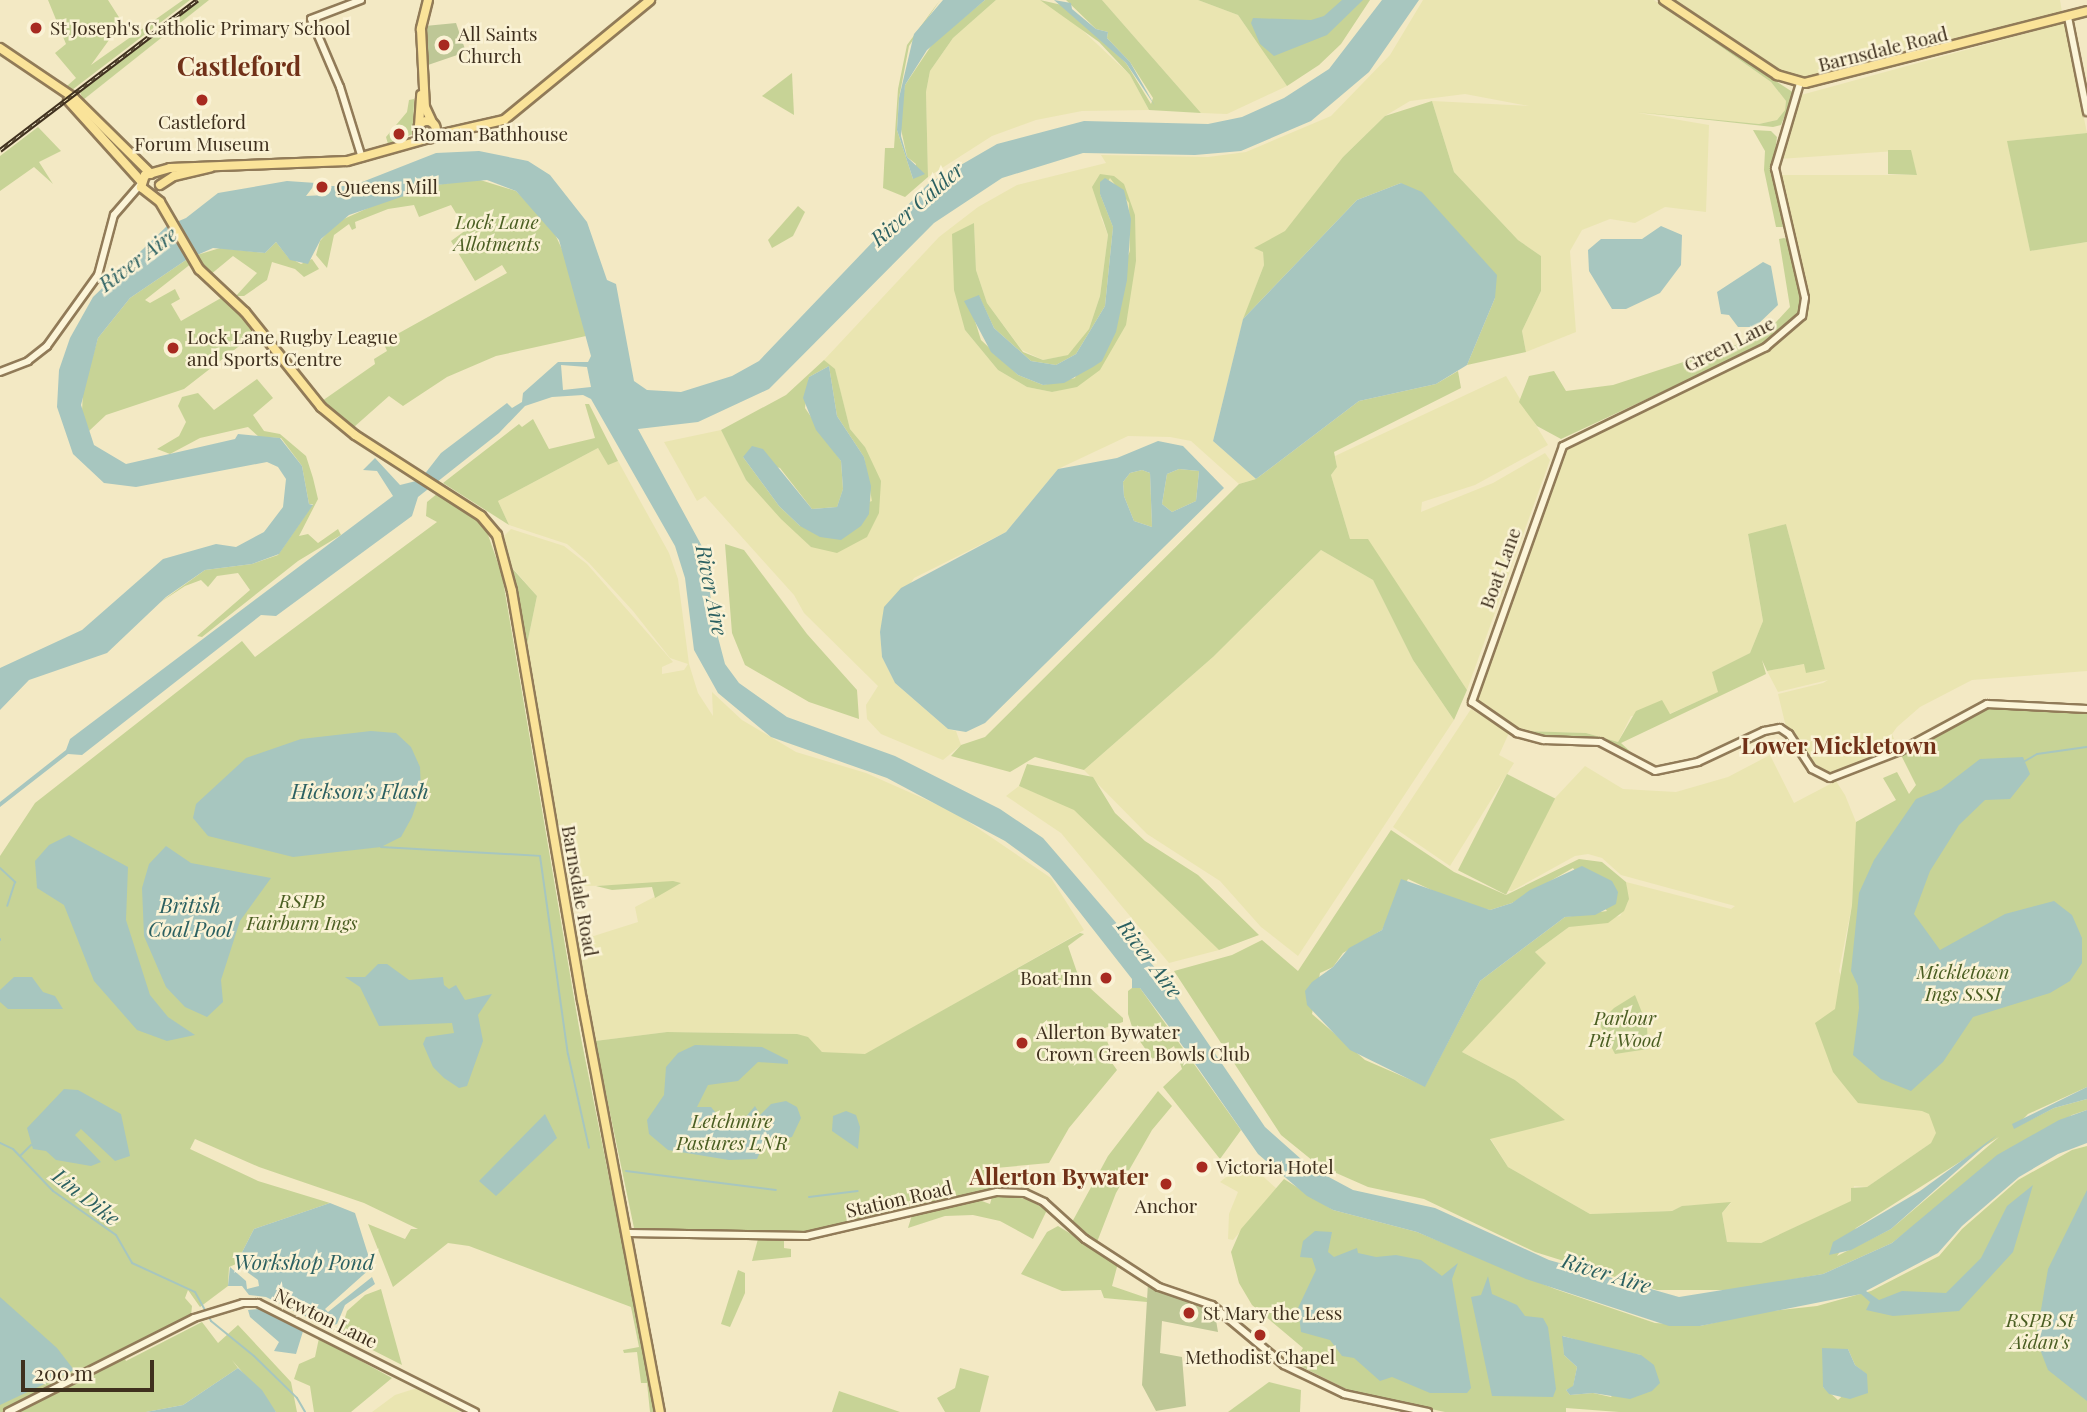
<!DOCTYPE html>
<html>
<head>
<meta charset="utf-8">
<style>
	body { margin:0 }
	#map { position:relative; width:2087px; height:1412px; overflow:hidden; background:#f3e9c4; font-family:"Playfair Display",serif }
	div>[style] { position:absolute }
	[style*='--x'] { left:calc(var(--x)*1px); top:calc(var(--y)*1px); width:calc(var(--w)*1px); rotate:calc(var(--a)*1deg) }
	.farmland>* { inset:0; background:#eae5b1 }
	.green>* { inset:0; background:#c7d396; transform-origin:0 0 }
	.cemetery>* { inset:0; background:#bec796 }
	.water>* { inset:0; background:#a7c6bf }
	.stream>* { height:2px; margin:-1px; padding:0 1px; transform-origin:1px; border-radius:1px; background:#a7c6bf }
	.roads { filter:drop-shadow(2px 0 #917b58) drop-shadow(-2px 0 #917b58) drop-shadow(0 2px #917b58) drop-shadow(0 -2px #917b58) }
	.minor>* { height:6px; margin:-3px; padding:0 3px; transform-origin:3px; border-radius:3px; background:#fcf5d9 }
	.major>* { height:8px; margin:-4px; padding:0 4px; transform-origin:4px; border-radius:4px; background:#fae399 }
	.major>.ring { margin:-4px; padding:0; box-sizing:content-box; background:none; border:8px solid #fae399; border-radius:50% }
	.rail>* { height:4.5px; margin-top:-2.25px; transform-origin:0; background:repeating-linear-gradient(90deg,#faf2d5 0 5px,#3f301e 0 10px); box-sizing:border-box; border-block:2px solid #3f301e }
	.dots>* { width:19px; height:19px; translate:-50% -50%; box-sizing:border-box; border:4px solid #faf2d5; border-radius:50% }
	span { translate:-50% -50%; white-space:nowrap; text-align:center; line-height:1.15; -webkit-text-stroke:5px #faf2d5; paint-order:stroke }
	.poi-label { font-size:19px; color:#3f301e }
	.left { translate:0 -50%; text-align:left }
	.right { translate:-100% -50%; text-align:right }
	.street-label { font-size:19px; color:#3f301e }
	.park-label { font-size:19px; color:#4a5e22; font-style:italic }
	.water-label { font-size:21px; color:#2b6061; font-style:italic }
	.quarter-label { font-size:23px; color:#713118; font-weight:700 }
	.district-label { font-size:26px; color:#713118; font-weight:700 }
	.scale { position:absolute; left:21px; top:1360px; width:133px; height:32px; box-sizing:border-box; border:4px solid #3f301e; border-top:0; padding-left:9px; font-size:21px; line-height:24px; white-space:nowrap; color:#3f301e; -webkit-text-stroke:5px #faf2d5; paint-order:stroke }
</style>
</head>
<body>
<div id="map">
	<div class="farmland">
		<div style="clip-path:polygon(996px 0,1040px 0,1063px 12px,1130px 75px,1149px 110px,1082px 111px,1036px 120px,992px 136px,928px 177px,926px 92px,930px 71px,953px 38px)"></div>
		<div style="clip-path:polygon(1102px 0,1198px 0,1238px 15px,1287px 86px,1227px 114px,1201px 113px)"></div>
		<div style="clip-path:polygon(evenodd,1423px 0,1654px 0,1771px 82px,1786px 101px,1785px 110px,1777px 120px,1759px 124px,1638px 113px,1709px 125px,1706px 212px,1665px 207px,1635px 223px,1610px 219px,1582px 230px,1570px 251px,1576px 332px,1526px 352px,1522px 331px,1541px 291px,1541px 256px,1518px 240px,1454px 172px,1432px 101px,1529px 106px,1465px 94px,1410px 101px,1385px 116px,1343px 157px,1285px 232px,1255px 248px,1263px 252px,1264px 265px,1243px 320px,1213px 441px,1256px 479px,1239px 484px,1191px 441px,1170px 437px,1128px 436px,1058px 469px,1006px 532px,914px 578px,880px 632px,882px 657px,895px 683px,948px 729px,956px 731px,961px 745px,943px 760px,881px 734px,867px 719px,866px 705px,878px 686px,804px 613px,794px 595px,705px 496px,697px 501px,664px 442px,721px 430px,746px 480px,811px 547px,865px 447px,850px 429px,835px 370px,824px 360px,939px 237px,978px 207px,1017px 185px,1106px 163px,1101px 155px,1208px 157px,1246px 152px,1331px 116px,1390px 55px,1423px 0,1100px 215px,1136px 261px,1077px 386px,1052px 392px,1027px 387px,998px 370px,965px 330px,974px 223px,976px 270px,987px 303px,1022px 350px,1043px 360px,1069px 355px,1089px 329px,1100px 296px,1108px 235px,1100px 215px)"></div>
		<div style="clip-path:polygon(1672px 0,2060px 0,2062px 12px,1903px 56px,1800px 78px,1777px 69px)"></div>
		<div style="clip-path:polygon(2064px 23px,2087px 133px,2008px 141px,2030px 251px,2087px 242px,2087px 671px,1972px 680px,1920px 707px,1897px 727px,1892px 734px,1898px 748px,1829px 775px,1813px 767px,1786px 727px,1778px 694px,1823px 683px,1828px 680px,1778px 692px,1767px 671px,1805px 664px,1825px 669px,1786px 524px,1748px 535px,1763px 621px,1750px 653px,1712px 672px,1719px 692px,1669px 714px,1631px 716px,1618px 742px,1586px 733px,1523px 731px,1485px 708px,1475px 695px,1566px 448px,1772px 347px,1806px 318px,1808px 297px,1778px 175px,1917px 175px,1910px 150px,1779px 159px,1801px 95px)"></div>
		<div style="clip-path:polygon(1506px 376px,1548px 445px,1475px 485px,1422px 502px,1421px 512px,1493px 483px,1545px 453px,1550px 460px,1467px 690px,1368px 540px,1350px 539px,1331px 475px,1337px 467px,1335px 456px)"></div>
		<div style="clip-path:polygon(598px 448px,608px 464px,618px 461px,669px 553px,678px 579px,689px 664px,698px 693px,713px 716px,712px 692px,742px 720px,796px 752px,866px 773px,954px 812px,1051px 878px,1084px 930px,865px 1055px,822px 1052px,797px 1034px,667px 1032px,595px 1041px,578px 941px,638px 922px,635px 907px,679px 884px,586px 886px,569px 881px,525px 654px,537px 596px,511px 566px,504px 536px,511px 529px,564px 546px,587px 564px,673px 662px,662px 667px,662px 674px,684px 670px,688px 664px,670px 658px,633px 611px,589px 563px,567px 544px,509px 525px,498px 501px)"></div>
		<div style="clip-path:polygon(1321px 550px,1373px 580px,1413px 660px,1454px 720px,1298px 956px,1261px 927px,1220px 881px,1147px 834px,1084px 770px,1213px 657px)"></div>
		<div style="clip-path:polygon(1471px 709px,1509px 733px,1499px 755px,1514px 763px,1450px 866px,1393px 827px)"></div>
		<div style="clip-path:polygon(1770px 755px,1794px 803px,1836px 781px,1845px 795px,1856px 822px,1856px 837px,1852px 905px,1839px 971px,1888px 1097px,1938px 1107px,1937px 1134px,1931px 1143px,1867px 1187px,1854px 1186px,1852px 1201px,1761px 1243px,1727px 1242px,1722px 1213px,1731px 1203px,1683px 1206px,1672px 1211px,1590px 1214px,1508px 1167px,1490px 1138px,1564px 1120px,1515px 1080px,1462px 1052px,1545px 963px,1535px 952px,1569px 927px,1620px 916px,1628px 902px,1626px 882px,1731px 909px,1735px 906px,1621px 875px,1602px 858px,1588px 854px,1575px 856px,1512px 891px,1496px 890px,1555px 798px,1585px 766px,1623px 789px,1676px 792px,1728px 777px)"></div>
		<div style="clip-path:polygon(1019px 786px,1074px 809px,1219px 950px,1169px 963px,1061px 833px,1006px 796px)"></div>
		<div style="clip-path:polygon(1246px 1161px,1277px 1189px,1233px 1240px,1228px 1239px,1229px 1214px,1238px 1192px,1220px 1182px)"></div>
		<div style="clip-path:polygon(417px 1388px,460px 1412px,372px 1412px,395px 1395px)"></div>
	</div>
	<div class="green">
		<div style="clip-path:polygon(48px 0,108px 0,122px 22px,91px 65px,183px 0,190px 0,72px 90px,67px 86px,76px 78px,55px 53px,66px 44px)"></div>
		<div style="clip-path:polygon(199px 0,209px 0,83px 100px,80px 92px)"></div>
		<div style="clip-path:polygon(940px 0,909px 46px,899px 98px,897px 130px,913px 179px,916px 164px,907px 157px,899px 120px,905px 85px,933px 43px,985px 0,996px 0,953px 38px,930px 71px,926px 92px,928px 177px,905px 197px,883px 188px,885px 148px,894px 148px,898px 89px,907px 45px)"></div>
		<div style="clip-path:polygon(1040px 0,1062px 5px,1110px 48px,1126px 63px,1151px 104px,1153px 98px,1130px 62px,1107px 38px,1108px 32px,1096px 29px,1066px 0,1102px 0,1201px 113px,1149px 110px,1130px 75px,1099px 42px)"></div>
		<div style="clip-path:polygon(1198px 0,1370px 0,1341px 44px,1319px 65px,1287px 86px,1238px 15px)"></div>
		<div style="clip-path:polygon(1683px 20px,1794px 93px,1781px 125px,1773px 127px,1637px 112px,1759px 124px,1777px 120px,1785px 110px,1786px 101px,1771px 82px)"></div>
		<div style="clip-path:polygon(792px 73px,794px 115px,762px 96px)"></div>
		<div style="clip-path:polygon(414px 99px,413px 134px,388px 144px,386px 137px,407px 112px,409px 100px)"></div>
		<div style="clip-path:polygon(1432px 101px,1454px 172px,1518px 240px,1541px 256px,1541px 291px,1522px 331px,1526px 352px,1467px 365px,1495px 298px,1401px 183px,1357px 200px,1243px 319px,1264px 265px,1263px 252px,1254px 248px,1285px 231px,1343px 157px,1385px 116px)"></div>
		<div style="clip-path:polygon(38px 127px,61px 151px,39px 162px,53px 184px,34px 167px,0 191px,0 156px)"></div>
		<div style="clip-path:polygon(1753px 130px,1771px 131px,1777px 137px,1773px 168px,1783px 227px,1776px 227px,1764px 170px,1765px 151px)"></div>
		<div style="clip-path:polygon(2087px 133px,2087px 242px,2030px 251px,2007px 141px)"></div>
		<div style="clip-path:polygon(1888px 150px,1911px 150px,1917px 175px,1888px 174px)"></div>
		<div style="clip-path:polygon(evenodd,1100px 174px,1114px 176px,1124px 184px,1135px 215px,1136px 261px,1126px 325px,1100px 370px,1077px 387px,1052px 392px,1027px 387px,998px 370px,965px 330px,954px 290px,952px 234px,974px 223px,976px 270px,987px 303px,1023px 352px,1043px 360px,1068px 355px,1089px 329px,1100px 296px,1108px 235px,1092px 187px,1100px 174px,1110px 178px,1129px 203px,1130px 251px,1075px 378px,1043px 385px,1018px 375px,981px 340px,969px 302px,979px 296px,994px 328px,1031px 361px,1056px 365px,1076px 354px,1105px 306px,1113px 227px,1100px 194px,1110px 178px)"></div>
		<div style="clip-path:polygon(477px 179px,516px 191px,553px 230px,568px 262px,586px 336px,496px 356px,447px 377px,403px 406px,389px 396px,354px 427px,322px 401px,375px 364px,374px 359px,387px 351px,383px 342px,507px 273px,502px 265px,475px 281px,451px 241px,466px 230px,451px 205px,419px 217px,414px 205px,388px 209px,355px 222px,356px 228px,352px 230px,349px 224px,334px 235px,327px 268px,316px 255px,320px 241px,337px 222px,377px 204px,436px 185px)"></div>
		<div style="clip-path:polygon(798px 206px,805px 212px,793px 236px,772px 248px,768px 240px)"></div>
		<div style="clip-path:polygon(1784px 238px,1789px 240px,1802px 309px,1798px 318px,1765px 344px,1561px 439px,1537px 426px,1519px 402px,1529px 376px,1554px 371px,1566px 391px,1613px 385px,1763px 336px,1790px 307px,1779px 239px)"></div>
		<div style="clip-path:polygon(276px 242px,288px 257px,301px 264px,312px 259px,319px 269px,304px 277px,295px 269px,272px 262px,267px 280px,244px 296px,236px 296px,257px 273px,233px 256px,210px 275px,197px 255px,220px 248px,265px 253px)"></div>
		<div style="clip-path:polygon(186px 260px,192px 263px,145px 300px,150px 303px,175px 289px,180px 299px,171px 304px,181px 321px,221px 298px,239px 310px,256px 333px,184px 389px,106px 415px,89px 431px,82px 412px,83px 390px,98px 338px,130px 298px)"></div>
		<div style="clip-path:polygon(evenodd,824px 360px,835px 369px,850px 429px,865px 447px,881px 481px,879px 513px,867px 537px,837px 553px,811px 547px,781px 519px,746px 480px,721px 430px,786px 395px,824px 360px,829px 366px,837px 416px,864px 457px,872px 501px,800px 526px,779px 506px,743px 457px,780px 468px,812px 509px,837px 507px,843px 489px,841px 461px,805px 408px,809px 377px,829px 366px)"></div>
		<div style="clip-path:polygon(1458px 371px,1461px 388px,1334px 452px,1337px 467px,1331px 475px,1350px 539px,1368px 539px,1467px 690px,1454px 720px,1413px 660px,1373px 580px,1321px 550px,1213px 657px,1084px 770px,1035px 757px,1010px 772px,951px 756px,961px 745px,985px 737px,1239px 484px,1256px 479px,1359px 401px,1436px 384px)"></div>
		<div style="clip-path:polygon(257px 379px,273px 398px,253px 415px,264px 431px,280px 434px,306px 456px,313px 478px,318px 499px,299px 536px,308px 534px,318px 543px,338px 529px,341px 535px,298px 561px,202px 637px,197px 636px,250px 590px,238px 573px,217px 576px,208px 587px,201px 580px,185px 586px,159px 603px,205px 570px,252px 564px,278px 555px,313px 504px,309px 504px,302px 466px,281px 438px,259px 437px,248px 427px,200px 438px,170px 454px,157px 449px,179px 436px,186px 422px,178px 406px,182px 397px,198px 393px,214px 410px)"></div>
		<div style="clip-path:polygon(585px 404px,589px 404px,618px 461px,608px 465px,598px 448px,498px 501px,509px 525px,443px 483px,519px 424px,522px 427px,533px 419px,549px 449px,595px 438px)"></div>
		<div style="clip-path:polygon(1179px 469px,1199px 471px,1196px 501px,1172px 512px,1162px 504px,1167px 474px)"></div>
		<div style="clip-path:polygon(1142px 470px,1150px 473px,1152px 527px,1134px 521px,1124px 496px,1123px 482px,1130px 473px)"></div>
		<div style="clip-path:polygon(438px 493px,485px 526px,502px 575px,580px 1033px,656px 1412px,650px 1412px,647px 1383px,641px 1383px,637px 1352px,624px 1353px,623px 1350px,639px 1347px,631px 1307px,469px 1246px,448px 1243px,393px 1287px,368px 1224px,405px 1239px,411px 1229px,418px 1229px,364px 1203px,259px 1167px,195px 1139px,190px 1149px,258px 1181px,330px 1203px,254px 1229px,236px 1264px,229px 1267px,228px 1286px,200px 1307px,188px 1290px,185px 1298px,192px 1306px,191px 1316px,122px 1353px,126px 1361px,202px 1322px,218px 1343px,238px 1325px,291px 1382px,297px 1412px,276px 1412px,232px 1360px,238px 1368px,183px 1405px,146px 1412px,0 1412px,0 856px,35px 803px,242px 641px,255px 657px,437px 522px,426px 516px,427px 502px)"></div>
		<div style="clip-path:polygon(1786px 524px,1825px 669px,1806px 673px,1804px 664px,1767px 671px,1762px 660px,1766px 674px,1762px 676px,1621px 743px,1635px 756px,1592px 738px,1543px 737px,1523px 731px,1586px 733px,1618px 742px,1636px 711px,1662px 700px,1670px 714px,1718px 692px,1712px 672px,1750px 653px,1763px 621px,1748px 534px)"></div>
		<div style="clip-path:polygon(725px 544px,744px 550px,807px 634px,857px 690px,859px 719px,809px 702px,745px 665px,732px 633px)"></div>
		<div style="clip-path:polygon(511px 567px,537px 596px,525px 654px,518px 598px)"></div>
		<div style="clip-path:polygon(evenodd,1993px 706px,2087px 713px,2087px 1087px,2028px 1114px,2014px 1128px,2054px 1108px,2087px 1099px,2087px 1110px,2072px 1115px,1956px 1193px,1892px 1243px,1823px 1274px,1733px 1290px,1657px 1290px,1535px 1252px,1424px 1199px,1368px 1187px,1318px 1165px,1281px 1135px,1174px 971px,1232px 955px,1262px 940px,1298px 971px,1391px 830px,1454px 872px,1506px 895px,1579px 859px,1602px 862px,1626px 882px,1629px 899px,1624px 911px,1608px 923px,1569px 927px,1535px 952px,1546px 963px,1462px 1052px,1515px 1080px,1565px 1120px,1490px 1139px,1508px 1167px,1590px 1214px,1672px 1211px,1682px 1206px,1731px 1202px,1722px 1213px,1727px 1242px,1761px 1243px,1851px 1201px,1851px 1188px,1867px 1187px,1931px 1143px,1936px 1133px,1929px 1114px,1922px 1111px,1858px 1103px,1833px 1072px,1815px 1023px,1835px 1009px,1852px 905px,1856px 822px,1896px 800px,1883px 778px,1897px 772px,1909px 794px,1916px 785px,1900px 753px,1993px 706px,1573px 868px,1607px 911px,1565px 917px,1480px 981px,1425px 1086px,1365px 1060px,1312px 1014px,1320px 973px,1333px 967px,1343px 953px,1382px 930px,1408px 879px,1459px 903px,1490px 910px,1512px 903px,1573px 868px,1993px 706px,1999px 1137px,1891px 1229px,1837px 1256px,1856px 1228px,1999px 1137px)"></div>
		<div style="clip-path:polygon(1027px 764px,1093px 777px,1115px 813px,1145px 841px,1198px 875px,1259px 935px,1219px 950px,1074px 810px,1019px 786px)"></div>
		<div style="left:1507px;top:774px;width:54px;height:108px;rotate:27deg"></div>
		<div style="clip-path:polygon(673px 881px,681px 883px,655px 898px,652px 887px,612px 890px,596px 886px)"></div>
		<div style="clip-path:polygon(1080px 933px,1084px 934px,1068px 946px,1079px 978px,1123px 1018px,1123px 1022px,1102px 1029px,1112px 1053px,1107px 1056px,1117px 1070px,1069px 1128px,1049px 1163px,996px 1168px,998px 1188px,808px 1233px,634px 1228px,595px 1041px,667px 1032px,797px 1034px,808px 1037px,822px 1052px,865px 1054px)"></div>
		<div style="clip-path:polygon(1132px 988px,1140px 988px,1241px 1130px,1220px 1159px,1163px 1087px,1182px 1069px,1174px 1046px,1154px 1061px,1134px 1033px,1128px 1014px,1128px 991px)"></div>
		<div style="clip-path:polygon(1635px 995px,1647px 1025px,1648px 1049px,1615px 1054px,1599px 1023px,1614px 1008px)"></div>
		<div style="clip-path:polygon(1158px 1091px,1172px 1106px,1152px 1130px,1116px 1193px,1097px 1242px,1071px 1224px,1108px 1156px)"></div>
		<div style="clip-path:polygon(evenodd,2087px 1146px,2087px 1412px,1619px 1412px,1566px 1408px,1566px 1412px,1445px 1412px,1352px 1392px,1294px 1363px,1303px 1348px,1252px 1305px,1239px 1283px,1231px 1252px,1241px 1229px,1284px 1179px,1333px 1210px,1417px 1232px,1555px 1289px,1655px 1323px,1700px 1326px,1761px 1312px,1817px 1306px,1871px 1291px,1939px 1256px,1962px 1229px,2018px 1180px,2072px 1150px,2087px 1146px,1563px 1336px,1610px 1350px,1641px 1355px,1611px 1397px,1593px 1393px,1570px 1395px,1566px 1390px,1573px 1387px,1577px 1367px,1564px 1355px,1563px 1336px,2087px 1146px,1848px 1349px,1855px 1365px,1866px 1374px,1838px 1400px,1823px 1387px,1824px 1365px,1848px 1349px)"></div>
		<div style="clip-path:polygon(1000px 1195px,1027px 1199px,1047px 1210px,1033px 1239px,1000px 1221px,973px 1215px,945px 1216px,908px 1228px,912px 1215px,979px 1200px,990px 1204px,992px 1197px)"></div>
		<div style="clip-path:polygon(1058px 1226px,1118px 1263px,1112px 1286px,1147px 1298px,1147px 1302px,1104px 1298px,1101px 1290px,1062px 1291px,1021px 1274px,1047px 1232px)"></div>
		<div style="clip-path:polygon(758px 1239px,784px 1241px,784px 1248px,791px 1249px,791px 1257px,752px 1261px)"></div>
		<div style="clip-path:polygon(738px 1270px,745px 1273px,745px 1293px,730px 1327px,721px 1324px)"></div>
		<div style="clip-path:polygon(381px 1289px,402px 1365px,333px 1330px,343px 1324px,347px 1311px,365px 1295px)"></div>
		<div style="clip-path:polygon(319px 1338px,392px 1378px,351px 1412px,314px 1412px,310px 1386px,294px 1379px,299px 1364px,315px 1357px)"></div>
		<div style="clip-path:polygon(960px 1368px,989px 1376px,980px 1412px,945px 1412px,937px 1398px,955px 1388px)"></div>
		<div style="clip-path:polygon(1269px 1382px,1301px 1390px,1300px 1412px,1228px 1412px)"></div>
		<div style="clip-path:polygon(839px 1391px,900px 1412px,832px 1412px)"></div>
	</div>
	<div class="cemetery">
		<div style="clip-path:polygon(456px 23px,466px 52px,428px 65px,425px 26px)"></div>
		<div style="clip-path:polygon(1148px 1283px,1205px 1304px,1215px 1314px,1218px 1332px,1162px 1321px,1160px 1353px,1182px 1357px,1186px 1406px,1156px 1411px,1142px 1385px)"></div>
	</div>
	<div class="water">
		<div style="clip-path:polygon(943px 0,985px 0,927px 50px,905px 85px,901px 136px,907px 157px,925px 174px,913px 179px,897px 130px,899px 98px,914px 34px)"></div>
		<div style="clip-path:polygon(1054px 0,1071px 3px,1072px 9px,1096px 29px,1108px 32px,1107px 38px,1130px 62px,1155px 106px,1126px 63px)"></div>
		<div style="clip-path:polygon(1342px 0,1363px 0,1327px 35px,1274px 56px,1260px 44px,1251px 23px,1253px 18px,1311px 20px,1324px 16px)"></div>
		<div style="clip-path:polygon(evenodd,1382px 0,1419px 0,1369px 72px,1311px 121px,1241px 151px,1195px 155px,1083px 153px,1002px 178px,934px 223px,769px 389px,698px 422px,638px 429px,704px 550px,714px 622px,725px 664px,739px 683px,787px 717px,895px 756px,1000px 809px,1043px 838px,1163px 977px,1265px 1127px,1310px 1167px,1353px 1190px,1435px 1208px,1549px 1260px,1679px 1297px,1823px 1274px,1892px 1243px,1997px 1155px,2059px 1120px,2087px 1110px,2087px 1143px,2058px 1154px,2019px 1177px,1962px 1226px,1938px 1253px,1866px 1291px,1879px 1300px,1902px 1291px,1946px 1293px,1981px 1258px,2007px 1206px,2033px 1185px,2013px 1252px,1959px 1311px,1893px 1316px,1866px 1310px,1870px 1302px,1861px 1294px,1700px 1326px,1669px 1326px,1526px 1279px,1417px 1232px,1333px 1210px,1307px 1196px,1258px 1154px,1170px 1028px,1140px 988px,1132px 988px,1132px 979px,1049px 873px,1005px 841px,887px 778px,771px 737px,718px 693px,694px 650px,685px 578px,675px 546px,591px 399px,583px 395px,552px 397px,525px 406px,499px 433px,418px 497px,412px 516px,276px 616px,261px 615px,82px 755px,68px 754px,0 807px,0 802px,66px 750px,70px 739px,393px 496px,377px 471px,363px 470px,375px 458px,400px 485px,420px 480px,441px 453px,507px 403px,512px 408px,522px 402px,523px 393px,558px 362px,588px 362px,591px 356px,559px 240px,516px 191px,487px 180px,436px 185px,349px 215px,321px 239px,308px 264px,290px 260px,276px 242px,265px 253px,213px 248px,186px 260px,130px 298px,98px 338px,81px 405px,94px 445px,126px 464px,235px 439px,238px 434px,280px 438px,302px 466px,309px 504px,313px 505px,279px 554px,252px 564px,205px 570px,166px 597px,107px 653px,29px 680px,0 710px,0 668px,82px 630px,163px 559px,216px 544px,236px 547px,264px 532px,283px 507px,286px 479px,278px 467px,267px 462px,136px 487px,104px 483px,73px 454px,57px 407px,59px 370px,70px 338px,93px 297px,167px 226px,186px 218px,218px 193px,287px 181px,316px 183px,306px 196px,325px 195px,328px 186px,352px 186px,436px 153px,479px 151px,528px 161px,550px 175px,587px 222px,607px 280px,616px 284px,634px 381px,647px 390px,681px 392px,732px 376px,759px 361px,928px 184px,997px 144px,1084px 121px,1208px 124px,1242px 117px,1284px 98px,1329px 69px,1382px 0,561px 365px,587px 367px,591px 387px,563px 390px,561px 365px)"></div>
		<div style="clip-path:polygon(1105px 178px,1124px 190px,1131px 219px,1127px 280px,1116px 332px,1102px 361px,1093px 367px,1064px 383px,1043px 385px,1018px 375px,991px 352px,964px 301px,979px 295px,994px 328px,1031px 361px,1056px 365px,1076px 354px,1105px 306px,1113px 227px,1100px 194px,1100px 182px)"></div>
		<div style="clip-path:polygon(1401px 183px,1422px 192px,1497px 275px,1495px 298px,1467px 365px,1436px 384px,1359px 401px,1256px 479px,1213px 441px,1243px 319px,1357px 200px)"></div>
		<div style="clip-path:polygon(1661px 226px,1682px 235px,1681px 265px,1660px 293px,1626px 309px,1612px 309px,1589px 271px,1588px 250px,1601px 239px,1642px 239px)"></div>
		<div style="clip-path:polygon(1763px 262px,1771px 266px,1778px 305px,1755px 327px,1738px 327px,1729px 315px,1721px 314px,1717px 292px)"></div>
		<div style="clip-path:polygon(829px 366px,837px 416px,864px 457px,871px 486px,869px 514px,861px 526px,841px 540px,820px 537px,800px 526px,779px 506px,743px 457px,752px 446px,763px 449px,812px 509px,837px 507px,843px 489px,841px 461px,816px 430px,803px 398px,809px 377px)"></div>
		<div style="clip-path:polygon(evenodd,1158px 441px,1183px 446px,1224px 488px,985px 723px,966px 732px,948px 729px,895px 683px,882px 657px,880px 632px,884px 607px,901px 588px,1006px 532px,1058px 469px,1117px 458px,1158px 441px,1179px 469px,1199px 471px,1196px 501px,1172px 512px,1162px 504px,1167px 474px,1179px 469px,1158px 441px,1142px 470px,1150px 473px,1152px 527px,1134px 521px,1124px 496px,1123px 482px,1130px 473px,1142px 470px)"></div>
		<div style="clip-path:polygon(371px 731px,396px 733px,411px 747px,420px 767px,421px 790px,412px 817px,401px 837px,381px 847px,293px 857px,208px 836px,193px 818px,196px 804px,246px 758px,301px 739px)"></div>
		<div style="clip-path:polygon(2023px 757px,2030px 774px,2010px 799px,1985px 800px,1959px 825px,1930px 871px,1914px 914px,1940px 950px,2005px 914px,2054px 901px,2072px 915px,2082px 938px,2082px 963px,2070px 981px,2050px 993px,1973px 1017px,1943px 1062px,1911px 1091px,1881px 1079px,1853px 1055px,1859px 1008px,1858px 986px,1851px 971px,1859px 893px,1874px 860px,1916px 799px,1941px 789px,1980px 759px)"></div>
		<div style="clip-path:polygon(69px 835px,128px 867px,126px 920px,150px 995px,168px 1017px,195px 1035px,167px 1041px,137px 1030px,94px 981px,64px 905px,37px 888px,35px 861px,49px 845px)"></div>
		<div style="clip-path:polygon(166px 846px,191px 863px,271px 878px,240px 921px,221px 980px,223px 1002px,207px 1017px,185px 1007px,166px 987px,144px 936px,142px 888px,149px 864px)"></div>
		<div style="clip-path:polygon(1582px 866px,1612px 881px,1618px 892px,1616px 904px,1595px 915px,1565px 917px,1480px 981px,1425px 1087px,1350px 1050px,1307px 1005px,1305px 991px,1312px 982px,1333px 967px,1349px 948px,1382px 930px,1401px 879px,1490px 910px,1512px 903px,1530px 890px)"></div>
		<div style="clip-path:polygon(378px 964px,387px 964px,409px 980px,443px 977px,444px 985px,449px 989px,456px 985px,465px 1000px,492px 994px,478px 1015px,483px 1041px,467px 1086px,459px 1088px,444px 1078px,433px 1067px,423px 1044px,426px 1037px,454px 1033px,452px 1023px,379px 1026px,360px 987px,345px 977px,365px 977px)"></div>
		<div style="clip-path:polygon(14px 977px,32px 977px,43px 992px,55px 996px,63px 1009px,8px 1009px,0 1002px,0 990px)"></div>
		<div style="clip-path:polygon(695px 1045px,762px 1047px,788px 1060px,788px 1064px,758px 1062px,738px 1081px,708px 1085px,697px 1107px,711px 1107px,729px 1129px,738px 1126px,755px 1106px,760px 1115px,771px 1104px,786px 1101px,797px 1107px,801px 1118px,792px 1137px,764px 1143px,757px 1159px,729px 1160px,668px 1150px,649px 1134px,647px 1120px,664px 1095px,666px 1067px,678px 1053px)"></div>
		<div style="clip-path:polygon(2087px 1087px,2087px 1099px,2054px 1108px,2014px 1129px,2012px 1124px)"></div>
		<div style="clip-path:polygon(64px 1089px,78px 1090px,121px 1114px,130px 1156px,115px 1161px,81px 1129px,75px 1135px,101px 1162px,91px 1166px,56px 1160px,46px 1151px,33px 1149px,27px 1128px)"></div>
		<div style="clip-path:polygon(846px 1111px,856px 1115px,860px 1127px,858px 1149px,832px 1131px,833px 1116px)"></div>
		<div style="clip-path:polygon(545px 1114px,557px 1138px,496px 1196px,479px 1181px)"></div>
		<div style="clip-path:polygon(1997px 1135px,1891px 1229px,1851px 1250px,1829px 1255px,1833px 1242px,1920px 1191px)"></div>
		<div style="clip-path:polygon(2087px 1190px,2087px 1401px,2048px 1370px,2036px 1339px,2048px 1269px)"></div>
		<div style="clip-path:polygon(330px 1203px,355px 1213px,372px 1267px,325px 1309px,328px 1312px,372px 1277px,375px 1284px,345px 1305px,337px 1324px,327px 1327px,266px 1297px,249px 1295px,242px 1286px,228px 1286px,230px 1267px,246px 1281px,247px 1289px,259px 1286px,258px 1280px,236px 1264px,254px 1229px)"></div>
		<div style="clip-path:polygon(1315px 1231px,1332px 1232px,1328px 1252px,1334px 1257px,1357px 1248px,1358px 1253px,1376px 1257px,1396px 1255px,1421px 1260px,1442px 1276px,1458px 1263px,1452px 1279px,1471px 1388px,1467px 1393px,1430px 1393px,1392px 1377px,1380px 1381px,1354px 1358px,1342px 1356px,1330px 1340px,1301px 1332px,1298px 1308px,1316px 1270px,1312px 1258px,1300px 1257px,1303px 1241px)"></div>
		<div style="clip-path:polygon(1488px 1276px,1492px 1294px,1517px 1305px,1525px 1316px,1543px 1318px,1548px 1327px,1556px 1389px,1553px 1397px,1492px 1396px,1471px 1297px,1481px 1295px)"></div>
		<div style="clip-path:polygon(0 1297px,57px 1348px,74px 1370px,0 1405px)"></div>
		<div style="clip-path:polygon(259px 1309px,304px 1328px,296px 1354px,274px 1351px,279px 1342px,250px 1317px,248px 1310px)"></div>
		<div style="clip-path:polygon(1562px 1336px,1641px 1355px,1654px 1365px,1660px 1383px,1652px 1391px,1630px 1399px,1593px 1393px,1570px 1395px,1566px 1390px,1573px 1386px,1577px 1367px,1564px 1355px)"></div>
		<div style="clip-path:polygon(1822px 1348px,1848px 1349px,1855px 1365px,1867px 1374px,1868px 1393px,1850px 1399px,1829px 1394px,1823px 1387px)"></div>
		<div style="clip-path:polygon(238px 1368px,262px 1390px,276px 1412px,146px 1412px,183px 1405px)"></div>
	</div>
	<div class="stream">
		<div style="--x:2025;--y:761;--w:14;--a:-30"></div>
		<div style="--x:2037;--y:754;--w:50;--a:-8"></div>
		<div style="--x:381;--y:847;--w:159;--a:3.2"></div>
		<div style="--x:540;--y:856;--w:200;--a:82"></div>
		<div style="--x:568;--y:1054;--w:96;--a:77.4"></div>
		<div style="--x:0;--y:868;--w:21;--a:43"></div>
		<div style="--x:15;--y:882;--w:25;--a:108"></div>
		<div style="--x:0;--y:940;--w:1;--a:-90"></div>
		<div style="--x:0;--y:1143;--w:14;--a:25"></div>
		<div style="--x:13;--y:1149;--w:58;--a:46.4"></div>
		<div style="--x:53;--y:1191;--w:77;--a:34.9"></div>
		<div style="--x:116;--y:1235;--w:32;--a:60"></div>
		<div style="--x:132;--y:1263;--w:69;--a:24.7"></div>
		<div style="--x:195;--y:1292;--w:33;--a:61"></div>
		<div style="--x:211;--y:1321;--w:55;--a:39.1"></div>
		<div style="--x:254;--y:1356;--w:60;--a:44.3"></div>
		<div style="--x:297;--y:1398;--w:16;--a:60"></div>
		<div style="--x:20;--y:1156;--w:16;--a:-45"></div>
		<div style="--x:626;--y:1171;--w:151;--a:7.2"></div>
		<div style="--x:809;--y:1197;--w:49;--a:-7"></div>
	</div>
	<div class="roads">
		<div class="minor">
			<div style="--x:361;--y:0;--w:53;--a:159.2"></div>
			<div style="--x:311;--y:19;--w:74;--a:66.9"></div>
			<div style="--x:340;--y:87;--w:74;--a:72.8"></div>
			<div style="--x:2068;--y:17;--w:97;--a:78.7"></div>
			<div style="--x:1800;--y:83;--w:89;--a:106.4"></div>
			<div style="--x:1775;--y:168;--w:133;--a:77"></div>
			<div style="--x:1805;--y:298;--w:18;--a:99"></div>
			<div style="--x:1802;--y:316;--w:48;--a:139.3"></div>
			<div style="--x:1766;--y:347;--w:226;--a:154"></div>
			<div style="--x:1563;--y:446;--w:272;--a:109.6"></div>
			<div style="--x:1472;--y:702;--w:55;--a:34.6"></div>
			<div style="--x:1517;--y:733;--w:28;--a:15"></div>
			<div style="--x:1544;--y:740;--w:56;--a:2"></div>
			<div style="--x:1600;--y:742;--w:62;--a:27.8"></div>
			<div style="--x:1655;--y:771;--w:44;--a:-11.8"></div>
			<div style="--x:1698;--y:762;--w:73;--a:-25.2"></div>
			<div style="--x:1764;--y:731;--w:16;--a:-11"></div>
			<div style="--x:1780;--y:728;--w:11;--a:34"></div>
			<div style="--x:1789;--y:734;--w:42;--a:56.7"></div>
			<div style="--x:1812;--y:769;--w:20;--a:27"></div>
			<div style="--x:1830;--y:778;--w:75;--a:-21.1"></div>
			<div style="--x:1900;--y:751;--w:99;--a:-28.4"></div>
			<div style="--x:1987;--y:704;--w:100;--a:2.9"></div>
			<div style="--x:0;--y:372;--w:30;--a:-21"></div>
			<div style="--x:28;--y:361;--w:24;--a:-38"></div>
			<div style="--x:47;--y:346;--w:87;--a:-54.3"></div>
			<div style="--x:98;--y:275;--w:62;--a:-75.1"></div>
			<div style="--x:114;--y:215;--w:40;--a:-49"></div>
			<div style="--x:629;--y:1233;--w:177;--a:1"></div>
			<div style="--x:806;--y:1236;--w:196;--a:-13"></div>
			<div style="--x:997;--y:1192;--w:28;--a:2"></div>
			<div style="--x:1025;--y:1193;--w:21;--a:25"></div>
			<div style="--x:1044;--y:1202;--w:55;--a:42.1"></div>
			<div style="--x:1085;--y:1239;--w:88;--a:33"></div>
			<div style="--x:1159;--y:1287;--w:56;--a:18.8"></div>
			<div style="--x:1212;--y:1305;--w:94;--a:39.8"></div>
			<div style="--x:1284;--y:1365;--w:67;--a:25.8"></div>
			<div style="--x:1344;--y:1394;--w:86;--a:12.1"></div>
			<div style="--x:8;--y:1412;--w:208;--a:-26.8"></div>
			<div style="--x:194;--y:1318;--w:51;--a:-17"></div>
			<div style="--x:243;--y:1303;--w:15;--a:0"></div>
			<div style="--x:258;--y:1303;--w:243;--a:26.7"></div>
		</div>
		<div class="major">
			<div style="--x:428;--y:0;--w:30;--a:104"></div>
			<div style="--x:421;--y:29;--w:78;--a:87.1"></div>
			<div style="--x:425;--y:107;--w:17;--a:65"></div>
			<div style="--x:1664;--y:0;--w:136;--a:33.6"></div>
			<div style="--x:1777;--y:75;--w:29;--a:16"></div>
			<div style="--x:1805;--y:83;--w:291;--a:-14.3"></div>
			<div style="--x:0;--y:48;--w:89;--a:34"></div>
			<div style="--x:74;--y:98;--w:108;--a:44.6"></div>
			<div style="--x:68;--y:100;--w:109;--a:48"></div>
			<div class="ring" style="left:418px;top:121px;width:10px;height:10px"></div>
			<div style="--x:419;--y:126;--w:31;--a:-86"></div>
			<div style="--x:434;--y:136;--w:72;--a:-12.9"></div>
			<div style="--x:504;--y:120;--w:189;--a:-39.4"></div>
			<div style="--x:426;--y:139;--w:82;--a:164.4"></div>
			<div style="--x:347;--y:161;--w:177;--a:177.7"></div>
			<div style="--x:170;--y:168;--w:26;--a:164"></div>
			<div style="--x:145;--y:175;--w:13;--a:108"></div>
			<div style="--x:141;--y:187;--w:24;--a:38"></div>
			<div style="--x:160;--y:202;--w:78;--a:59.8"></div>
			<div style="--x:199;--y:269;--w:63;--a:43.1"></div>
			<div style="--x:245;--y:312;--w:122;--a:51.3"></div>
			<div style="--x:321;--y:407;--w:44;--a:39.5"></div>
			<div style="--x:355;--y:435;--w:150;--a:32.7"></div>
			<div style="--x:481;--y:516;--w:25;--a:50"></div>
			<div style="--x:497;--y:535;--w:58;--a:75"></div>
			<div style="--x:512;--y:591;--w:415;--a:80.3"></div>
			<div style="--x:582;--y:1000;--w:419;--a:79.3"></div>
			<div style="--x:160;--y:185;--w:17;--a:-33"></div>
			<div style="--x:174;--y:176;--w:37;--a:-13"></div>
		</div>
	</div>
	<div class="rail">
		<div style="--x:0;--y:150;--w:248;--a:-37.3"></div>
	</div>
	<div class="dots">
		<div style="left:36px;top:28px;background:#a72a20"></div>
		<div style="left:444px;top:45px;background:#a72a20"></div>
		<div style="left:202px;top:100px;background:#a72a20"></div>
		<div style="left:399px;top:134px;background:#a72a20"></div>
		<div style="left:322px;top:187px;background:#a72a20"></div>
		<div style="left:173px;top:348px;background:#a72a20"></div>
		<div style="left:1106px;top:978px;background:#a72a20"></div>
		<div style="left:1022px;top:1043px;background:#a72a20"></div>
		<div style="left:1202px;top:1167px;background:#a72a20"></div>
		<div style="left:1166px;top:1184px;background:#a72a20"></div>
		<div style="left:1189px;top:1313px;background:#a72a20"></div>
		<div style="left:1260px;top:1335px;background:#a72a20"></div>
	</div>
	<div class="poi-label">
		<span class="left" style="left:50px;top:28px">St Joseph's Catholic Primary School</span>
		<span class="left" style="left:458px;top:45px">All Saints<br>Church</span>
		<span style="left:202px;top:133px">Castleford<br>Forum Museum</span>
		<span class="left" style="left:413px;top:134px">Roman Bathhouse</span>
		<span class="left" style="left:336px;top:187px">Queens Mill</span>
		<span class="left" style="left:187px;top:348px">Lock Lane Rugby League<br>and Sports Centre</span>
		<span class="right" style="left:1092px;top:978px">Boat Inn</span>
		<span class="left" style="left:1036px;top:1043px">Allerton Bywater<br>Crown Green Bowls Club</span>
		<span class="left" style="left:1216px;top:1167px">Victoria Hotel</span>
		<span style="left:1166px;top:1206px">Anchor</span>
		<span class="left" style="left:1203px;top:1313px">St Mary the Less</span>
		<span style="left:1260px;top:1357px">Methodist Chapel</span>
	</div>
	<div class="street-label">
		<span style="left:1883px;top:49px;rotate:-14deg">Barnsdale Road</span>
		<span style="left:1729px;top:344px;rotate:-27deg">Green Lane</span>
		<span style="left:1500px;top:568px;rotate:-70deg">Boat Lane</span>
		<span style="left:580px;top:891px;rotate:80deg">Barnsdale Road</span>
		<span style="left:899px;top:1199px;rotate:-13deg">Station Road</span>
		<span style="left:326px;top:1318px;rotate:26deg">Newton Lane</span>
	</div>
	<div class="park-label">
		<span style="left:497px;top:233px">Lock Lane<br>Allotments</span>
		<span style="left:302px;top:912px">RSPB<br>Fairburn Ings</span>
		<span style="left:1963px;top:983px">Mickletown<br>Ings SSSI</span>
		<span style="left:1625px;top:1029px">Parlour<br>Pit Wood</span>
		<span style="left:732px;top:1132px">Letchmire<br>Pastures LNR</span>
		<span style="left:2040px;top:1331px">RSPB St<br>Aidan's</span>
	</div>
	<div class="water-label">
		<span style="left:916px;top:203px;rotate:-41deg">River Calder</span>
		<span style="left:137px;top:258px;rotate:-37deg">River Aire</span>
		<span style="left:713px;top:590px;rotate:79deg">River Aire</span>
		<span style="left:360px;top:790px">Hickson's Flash</span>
		<span style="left:190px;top:916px">British<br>Coal Pool</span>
		<span style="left:1151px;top:958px;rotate:53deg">River Aire</span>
		<span style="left:87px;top:1196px;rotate:38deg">Lin Dike</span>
		<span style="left:304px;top:1261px">Workshop Pond</span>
		<span style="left:1607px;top:1272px;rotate:17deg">River Aire</span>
	</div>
	<div class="quarter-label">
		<span style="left:1839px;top:745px">Lower Mickletown</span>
		<span style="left:1059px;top:1176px">Allerton Bywater</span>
	</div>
	<div class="district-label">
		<span style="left:239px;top:66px">Castleford</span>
	</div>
	<div class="scale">200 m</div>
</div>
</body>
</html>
